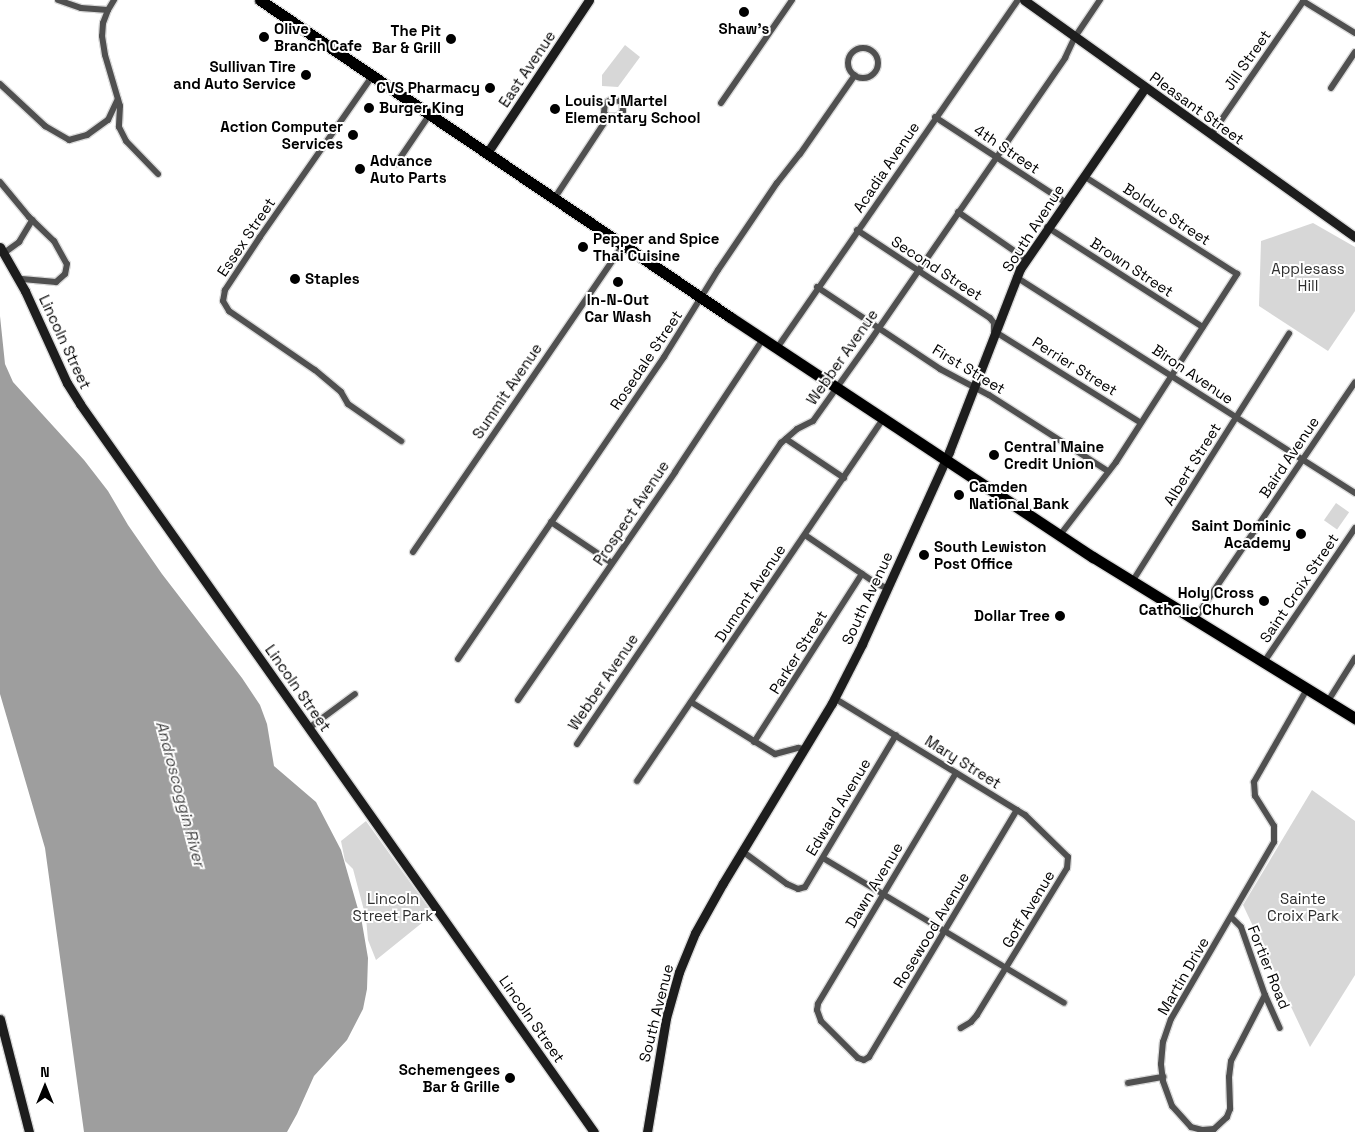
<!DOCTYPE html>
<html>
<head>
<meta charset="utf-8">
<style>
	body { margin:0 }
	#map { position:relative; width:1355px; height:1132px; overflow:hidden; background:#fff; font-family:"Space Grotesk",sans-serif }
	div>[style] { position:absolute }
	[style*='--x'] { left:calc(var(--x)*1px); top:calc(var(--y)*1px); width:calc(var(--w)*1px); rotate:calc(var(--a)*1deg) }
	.green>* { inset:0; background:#d7d7d7; transform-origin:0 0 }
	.water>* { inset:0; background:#9e9e9e }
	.roads { filter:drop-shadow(1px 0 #dbdbdb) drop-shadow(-1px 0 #dbdbdb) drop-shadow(0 1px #dbdbdb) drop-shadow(0 -1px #dbdbdb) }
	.street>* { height:6px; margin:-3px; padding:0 3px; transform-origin:3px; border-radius:3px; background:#505050 }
	.street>.ring { margin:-3px; padding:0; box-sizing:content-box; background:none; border:6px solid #505050; border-radius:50% }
	.secondary>* { height:9px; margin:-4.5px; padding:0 4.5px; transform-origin:4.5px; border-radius:4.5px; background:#1d1d1d }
	.highway>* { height:11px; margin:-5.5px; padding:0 5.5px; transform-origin:5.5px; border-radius:5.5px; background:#000 }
	.dots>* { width:14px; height:14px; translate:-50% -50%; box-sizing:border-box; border:2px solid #fff; border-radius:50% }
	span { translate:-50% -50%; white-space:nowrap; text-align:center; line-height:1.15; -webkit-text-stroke:4px #fff; paint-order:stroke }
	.poi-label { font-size:15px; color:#000; font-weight:700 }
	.left { translate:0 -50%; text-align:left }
	.right { translate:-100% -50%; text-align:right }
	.street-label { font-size:15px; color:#000 }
	.park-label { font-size:15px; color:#2e2e2e }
	.water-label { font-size:16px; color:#3f3f3f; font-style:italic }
	.north { position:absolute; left:20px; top:1062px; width:50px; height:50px; -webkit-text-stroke:4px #fff; paint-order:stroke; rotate:0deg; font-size:14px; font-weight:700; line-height:20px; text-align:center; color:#000 }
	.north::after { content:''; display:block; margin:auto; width:18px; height:22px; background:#000; clip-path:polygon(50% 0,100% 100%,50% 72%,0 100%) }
</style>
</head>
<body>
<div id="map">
	<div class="green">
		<div style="clip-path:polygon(625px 45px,640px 57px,618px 87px,602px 86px,602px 75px)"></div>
		<div style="clip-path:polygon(1313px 223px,1355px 247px,1355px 311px,1328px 351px,1259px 306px,1261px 241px)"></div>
		<div style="left:1336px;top:503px;width:16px;height:21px;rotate:35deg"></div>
		<div style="clip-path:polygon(1312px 790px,1355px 821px,1355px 975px,1310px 1047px,1243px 905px)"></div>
		<div style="clip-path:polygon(366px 821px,433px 914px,376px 960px,368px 940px,366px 918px,353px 869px,345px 861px,341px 841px)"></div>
	</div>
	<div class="water">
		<div style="clip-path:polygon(0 316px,5px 364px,13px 382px,84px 460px,108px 491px,128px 525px,162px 574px,242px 678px,260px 705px,267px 724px,274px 766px,316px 802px,341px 850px,362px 923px,368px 958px,367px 989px,363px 1009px,347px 1040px,314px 1076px,297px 1114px,287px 1132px,84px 1132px,45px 848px,0 694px)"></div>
	</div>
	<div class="roads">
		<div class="street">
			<div style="--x:58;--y:0;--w:24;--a:19"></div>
			<div style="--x:81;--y:8;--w:27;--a:4"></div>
			<div style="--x:108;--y:10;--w:12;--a:-59"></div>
			<div style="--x:1303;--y:1;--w:61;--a:31.6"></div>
			<div style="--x:108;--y:10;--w:14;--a:111"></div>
			<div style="--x:103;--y:23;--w:13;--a:94"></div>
			<div style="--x:102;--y:36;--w:19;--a:81"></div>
			<div style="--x:105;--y:55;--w:53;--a:73.6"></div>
			<div style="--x:120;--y:106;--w:21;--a:93"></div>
			<div style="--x:119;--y:127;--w:16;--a:63"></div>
			<div style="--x:126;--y:141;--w:46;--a:45.9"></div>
			<div class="ring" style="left:848px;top:48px;width:24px;height:24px"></div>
			<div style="--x:373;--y:75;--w:198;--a:124.9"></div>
			<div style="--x:260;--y:237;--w:64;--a:123.4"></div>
			<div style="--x:225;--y:290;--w:11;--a:100"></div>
			<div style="--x:223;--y:301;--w:12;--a:59"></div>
			<div style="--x:229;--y:311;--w:104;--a:34.5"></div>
			<div style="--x:315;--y:370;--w:34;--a:40"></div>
			<div style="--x:341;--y:392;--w:14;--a:60"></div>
			<div style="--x:348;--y:404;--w:65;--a:34.9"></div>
			<div style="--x:0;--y:84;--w:62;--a:43"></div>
			<div style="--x:45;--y:126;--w:28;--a:30"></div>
			<div style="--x:69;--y:140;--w:19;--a:-16"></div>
			<div style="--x:87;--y:135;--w:26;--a:-36"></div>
			<div style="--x:108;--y:120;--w:23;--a:-65"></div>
			<div style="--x:1331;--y:88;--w:43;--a:-56.3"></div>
			<div style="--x:721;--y:103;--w:125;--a:-55.4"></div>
			<div style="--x:935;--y:117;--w:155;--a:33.2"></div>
			<div style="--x:1211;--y:135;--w:164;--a:-55.4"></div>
			<div style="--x:396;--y:164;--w:60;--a:-55.8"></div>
			<div style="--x:0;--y:182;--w:45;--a:50.4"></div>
			<div style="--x:29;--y:217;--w:35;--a:44"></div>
			<div style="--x:54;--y:241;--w:26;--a:61"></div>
			<div style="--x:67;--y:264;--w:10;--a:101"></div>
			<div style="--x:65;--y:274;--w:12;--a:138"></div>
			<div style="--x:56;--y:282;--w:37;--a:-175"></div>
			<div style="--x:554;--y:199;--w:98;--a:-56.6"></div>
			<div style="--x:608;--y:117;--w:10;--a:-6"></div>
			<div style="--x:618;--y:116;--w:7;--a:-45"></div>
			<div style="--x:623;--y:111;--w:9;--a:-96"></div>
			<div style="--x:622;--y:102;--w:10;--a:-163"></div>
			<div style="--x:612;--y:99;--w:8;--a:150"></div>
			<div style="--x:605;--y:103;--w:10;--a:96"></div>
			<div style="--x:604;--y:113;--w:6;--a:45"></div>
			<div style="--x:958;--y:212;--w:83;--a:34.7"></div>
			<div style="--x:1047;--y:227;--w:185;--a:32.7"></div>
			<div style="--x:857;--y:230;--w:159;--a:33.5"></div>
			<div style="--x:990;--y:318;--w:6;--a:51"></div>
			<div style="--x:994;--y:323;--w:8;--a:90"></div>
			<div style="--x:994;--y:331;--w:173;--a:32"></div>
			<div style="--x:4;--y:253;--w:19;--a:-36"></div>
			<div style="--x:19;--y:242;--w:26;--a:-59"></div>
			<div style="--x:1016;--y:277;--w:402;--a:32.5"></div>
			<div style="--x:817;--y:287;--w:148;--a:33.7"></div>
			<div style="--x:940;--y:369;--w:55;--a:28"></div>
			<div style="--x:989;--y:395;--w:141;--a:32.6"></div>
			<div style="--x:777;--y:348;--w:423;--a:-55.3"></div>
			<div style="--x:786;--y:439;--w:70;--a:33.9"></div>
			<div style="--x:551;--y:522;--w:73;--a:33.9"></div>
			<div style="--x:805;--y:535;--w:87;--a:34.2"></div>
			<div style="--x:877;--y:584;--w:11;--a:22"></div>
			<div style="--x:1060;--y:535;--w:92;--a:-52.5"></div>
			<div style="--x:1116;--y:462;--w:224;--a:-57.2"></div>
			<div style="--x:1237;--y:274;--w:182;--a:-147.4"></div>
			<div style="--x:413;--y:552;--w:372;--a:-55.6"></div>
			<div style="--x:1132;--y:582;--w:294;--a:-57.7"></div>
			<div style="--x:1194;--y:620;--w:287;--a:-55.9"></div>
			<div style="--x:458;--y:659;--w:366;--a:-55.7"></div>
			<div style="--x:664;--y:357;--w:102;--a:-58.2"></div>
			<div style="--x:718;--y:270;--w:105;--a:-55.9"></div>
			<div style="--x:777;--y:183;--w:37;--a:-52"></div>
			<div style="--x:800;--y:154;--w:96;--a:-55.2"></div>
			<div style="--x:1264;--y:662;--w:162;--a:-55.8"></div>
			<div style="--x:834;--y:698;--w:224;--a:31.5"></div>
			<div style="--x:1025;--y:815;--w:60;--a:44.3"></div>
			<div style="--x:1068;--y:857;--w:11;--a:95"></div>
			<div style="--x:1067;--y:868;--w:172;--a:121.5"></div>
			<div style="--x:977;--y:1015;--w:9;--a:131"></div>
			<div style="--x:971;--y:1022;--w:12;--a:149"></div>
			<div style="--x:518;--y:700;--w:277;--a:-55.4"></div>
			<div style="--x:675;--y:472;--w:159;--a:-56.5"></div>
			<div style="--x:1328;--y:701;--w:51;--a:-57.9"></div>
			<div style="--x:691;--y:702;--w:99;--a:31.8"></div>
			<div style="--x:775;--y:754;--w:24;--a:-15"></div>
			<div style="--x:798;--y:748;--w:7;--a:8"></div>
			<div style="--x:309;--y:728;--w:57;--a:-36.5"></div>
			<div style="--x:754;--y:742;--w:200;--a:-57.3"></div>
			<div style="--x:577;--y:744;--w:364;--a:-55.9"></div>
			<div style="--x:781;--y:443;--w:21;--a:-41"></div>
			<div style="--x:797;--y:429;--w:18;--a:-27"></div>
			<div style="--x:813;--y:421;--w:98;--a:-54.5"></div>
			<div style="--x:870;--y:341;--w:344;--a:-55.4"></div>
			<div style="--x:1065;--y:58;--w:23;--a:-65"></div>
			<div style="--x:1075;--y:37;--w:45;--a:-56"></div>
			<div style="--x:956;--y:773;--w:269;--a:120.9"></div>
			<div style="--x:818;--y:1004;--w:6;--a:99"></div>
			<div style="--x:817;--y:1010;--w:12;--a:70"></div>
			<div style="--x:821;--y:1021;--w:52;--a:45"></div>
			<div style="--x:858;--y:1058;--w:6;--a:18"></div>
			<div style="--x:864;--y:1060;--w:6;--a:-31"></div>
			<div style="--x:869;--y:1057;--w:288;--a:-59.1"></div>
			<div style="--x:637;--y:781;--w:438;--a:-55.8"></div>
			<div style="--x:742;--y:851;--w:56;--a:36.3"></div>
			<div style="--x:787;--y:884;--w:12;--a:24"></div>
			<div style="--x:798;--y:889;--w:7;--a:-16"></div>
			<div style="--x:805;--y:887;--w:177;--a:-59.1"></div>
			<div style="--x:823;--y:858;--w:281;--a:31"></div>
			<div style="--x:1231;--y:917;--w:14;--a:45"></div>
			<div style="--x:1241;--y:927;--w:72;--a:70.6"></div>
			<div style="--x:1265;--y:995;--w:36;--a:66"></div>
			<div style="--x:1265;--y:995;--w:74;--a:117.3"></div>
			<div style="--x:1231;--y:1061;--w:16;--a:97"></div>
			<div style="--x:1229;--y:1077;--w:32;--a:88"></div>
			<div style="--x:1230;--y:1109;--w:9;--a:111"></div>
			<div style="--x:1227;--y:1117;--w:18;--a:137"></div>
			<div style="--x:1214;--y:1129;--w:12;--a:175"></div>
			<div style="--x:1202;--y:1130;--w:11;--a:-165"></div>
			<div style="--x:1191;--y:1127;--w:28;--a:-132"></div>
			<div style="--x:1172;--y:1106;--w:27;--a:-110"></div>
			<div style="--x:1163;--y:1081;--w:17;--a:-97"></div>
			<div style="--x:1161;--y:1064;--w:22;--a:-85"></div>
			<div style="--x:1163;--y:1042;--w:24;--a:-71"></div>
			<div style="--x:1171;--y:1019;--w:205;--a:-59.8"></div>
			<div style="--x:1274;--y:842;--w:16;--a:-90"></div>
			<div style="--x:1274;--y:826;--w:36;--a:-122"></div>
			<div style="--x:1255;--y:796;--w:14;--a:-94"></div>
			<div style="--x:1254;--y:782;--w:107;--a:-60.3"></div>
			<div style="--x:1128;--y:1083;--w:36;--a:-10"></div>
		</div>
		<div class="secondary">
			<div style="--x:1024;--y:0;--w:407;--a:35.6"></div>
			<div style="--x:487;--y:153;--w:184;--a:-56.3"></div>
			<div style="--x:0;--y:247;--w:51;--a:60.4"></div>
			<div style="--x:25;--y:291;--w:101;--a:65.5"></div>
			<div style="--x:67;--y:383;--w:25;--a:58"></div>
			<div style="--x:80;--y:404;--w:891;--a:54.78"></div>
			<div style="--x:0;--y:1019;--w:117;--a:75.6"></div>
			<div style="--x:647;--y:1132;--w:116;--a:-80.5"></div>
			<div style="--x:666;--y:1018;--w:48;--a:-74.2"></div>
			<div style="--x:679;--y:972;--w:42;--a:-67.7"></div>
			<div style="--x:695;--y:933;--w:57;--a:-60.8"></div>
			<div style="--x:723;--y:883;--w:210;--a:-58.8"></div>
			<div style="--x:832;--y:703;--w:66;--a:-63"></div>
			<div style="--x:862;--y:644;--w:211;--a:-65.6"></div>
			<div style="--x:949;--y:452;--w:196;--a:-68.8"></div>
			<div style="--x:1020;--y:269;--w:220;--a:-55.4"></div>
		</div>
		<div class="highway">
			<div style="--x:260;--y:0;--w:567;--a:34"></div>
			<div style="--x:730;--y:317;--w:435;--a:33.5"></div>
			<div style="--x:1093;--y:557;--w:308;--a:31.6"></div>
		</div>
	</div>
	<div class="dots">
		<div style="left:744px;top:12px;background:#000"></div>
		<div style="left:264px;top:37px;background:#000"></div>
		<div style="left:451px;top:39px;background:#000"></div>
		<div style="left:306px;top:75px;background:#000"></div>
		<div style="left:490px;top:88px;background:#000"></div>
		<div style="left:369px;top:108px;background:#000"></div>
		<div style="left:555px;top:109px;background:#000"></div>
		<div style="left:353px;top:135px;background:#000"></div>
		<div style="left:360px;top:169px;background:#000"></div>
		<div style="left:583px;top:247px;background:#000"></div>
		<div style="left:295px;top:279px;background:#000"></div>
		<div style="left:618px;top:282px;background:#000"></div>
		<div style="left:994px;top:455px;background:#000"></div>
		<div style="left:959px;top:495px;background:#000"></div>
		<div style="left:1301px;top:534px;background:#000"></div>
		<div style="left:924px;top:555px;background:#000"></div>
		<div style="left:1264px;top:601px;background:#000"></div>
		<div style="left:1060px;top:616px;background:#000"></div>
		<div style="left:510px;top:1078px;background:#000"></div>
	</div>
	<div class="poi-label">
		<span class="left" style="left:274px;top:37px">Olive<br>Branch Cafe</span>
		<span style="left:744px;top:29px">Shaw's</span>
		<span class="right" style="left:441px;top:39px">The Pit<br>Bar &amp; Grill</span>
		<span class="right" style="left:296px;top:75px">Sullivan Tire<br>and Auto Service</span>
		<span class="right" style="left:480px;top:88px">CVS Pharmacy</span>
		<span class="left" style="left:565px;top:109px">Louis J Martel<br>Elementary School</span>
		<span class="left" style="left:379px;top:108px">Burger King</span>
		<span class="right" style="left:343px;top:135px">Action Computer<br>Services</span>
		<span class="left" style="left:370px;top:169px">Advance<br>Auto Parts</span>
		<span class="left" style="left:593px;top:247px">Pepper and Spice<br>Thai Cuisine</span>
		<span class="left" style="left:305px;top:279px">Staples</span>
		<span style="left:618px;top:308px">In-N-Out<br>Car Wash</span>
		<span class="left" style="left:1004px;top:455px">Central Maine<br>Credit Union</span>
		<span class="left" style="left:969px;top:495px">Camden<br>National Bank</span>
		<span class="right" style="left:1291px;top:534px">Saint Dominic<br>Academy</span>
		<span class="left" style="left:934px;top:555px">South Lewiston<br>Post Office</span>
		<span class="right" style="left:1254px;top:601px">Holy Cross<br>Catholic Church</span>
		<span class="right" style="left:1050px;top:616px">Dollar Tree</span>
		<span class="right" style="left:500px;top:1078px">Schemengees<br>Bar &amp; Grille</span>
	</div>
	<div class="street-label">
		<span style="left:1247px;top:60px;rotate:-55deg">Jill Street</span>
		<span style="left:527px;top:69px;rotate:-56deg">East Avenue</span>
		<span style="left:1197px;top:108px;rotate:36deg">Pleasant Street</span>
		<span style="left:1007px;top:149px;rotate:34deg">4th Street</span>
		<span style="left:886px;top:167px;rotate:-56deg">Acadia Avenue</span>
		<span style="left:1167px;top:214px;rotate:33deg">Bolduc Street</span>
		<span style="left:1033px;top:228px;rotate:-57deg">South Avenue</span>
		<span style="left:246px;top:237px;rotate:-56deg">Essex Street</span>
		<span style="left:1132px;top:267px;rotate:33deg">Brown Street</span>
		<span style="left:937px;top:268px;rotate:33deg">Second Street</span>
		<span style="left:65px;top:342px;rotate:65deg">Lincoln Street</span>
		<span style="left:842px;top:357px;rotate:-55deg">Webber Avenue</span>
		<span style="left:646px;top:360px;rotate:-56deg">Rosedale Street</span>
		<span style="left:1075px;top:366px;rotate:32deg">Perrier Street</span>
		<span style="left:969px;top:369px;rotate:31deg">First Street</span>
		<span style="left:1193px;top:374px;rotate:34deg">Biron Avenue</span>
		<span style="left:507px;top:391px;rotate:-56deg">Summit Avenue</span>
		<span style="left:1289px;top:457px;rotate:-56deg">Baird Avenue</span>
		<span style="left:1192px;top:464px;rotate:-58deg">Albert Street</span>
		<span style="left:631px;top:513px;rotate:-56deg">Prospect Avenue</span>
		<span style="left:1299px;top:588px;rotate:-56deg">Saint Croix Street</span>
		<span style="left:750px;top:593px;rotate:-56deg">Dumont Avenue</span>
		<span style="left:867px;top:598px;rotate:-65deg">South Avenue</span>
		<span style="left:798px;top:652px;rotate:-58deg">Parker Street</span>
		<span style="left:603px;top:682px;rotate:-56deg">Webber Avenue</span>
		<span style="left:298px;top:688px;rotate:55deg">Lincoln Street</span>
		<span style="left:963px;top:762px;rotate:32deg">Mary Street</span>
		<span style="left:838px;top:807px;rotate:-59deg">Edward Avenue</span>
		<span style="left:874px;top:885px;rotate:-59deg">Dawn Avenue</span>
		<span style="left:1028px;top:909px;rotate:-59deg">Goff Avenue</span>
		<span style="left:931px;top:930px;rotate:-59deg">Rosewood Avenue</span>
		<span style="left:1269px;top:967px;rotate:68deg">Fortier Road</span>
		<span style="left:1183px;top:976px;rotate:-60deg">Martin Drive</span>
		<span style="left:656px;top:1013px;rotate:-76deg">South Avenue</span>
		<span style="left:532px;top:1019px;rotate:55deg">Lincoln Street</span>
	</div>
	<div class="park-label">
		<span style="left:1308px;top:277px">Applesass<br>Hill</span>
		<span style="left:393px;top:907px">Lincoln<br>Street Park</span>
		<span style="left:1303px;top:907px">Sainte<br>Croix Park</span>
	</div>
	<div class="water-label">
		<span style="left:180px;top:794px;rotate:75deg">Androscoggin River</span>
	</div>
	<div class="north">N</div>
</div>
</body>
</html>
